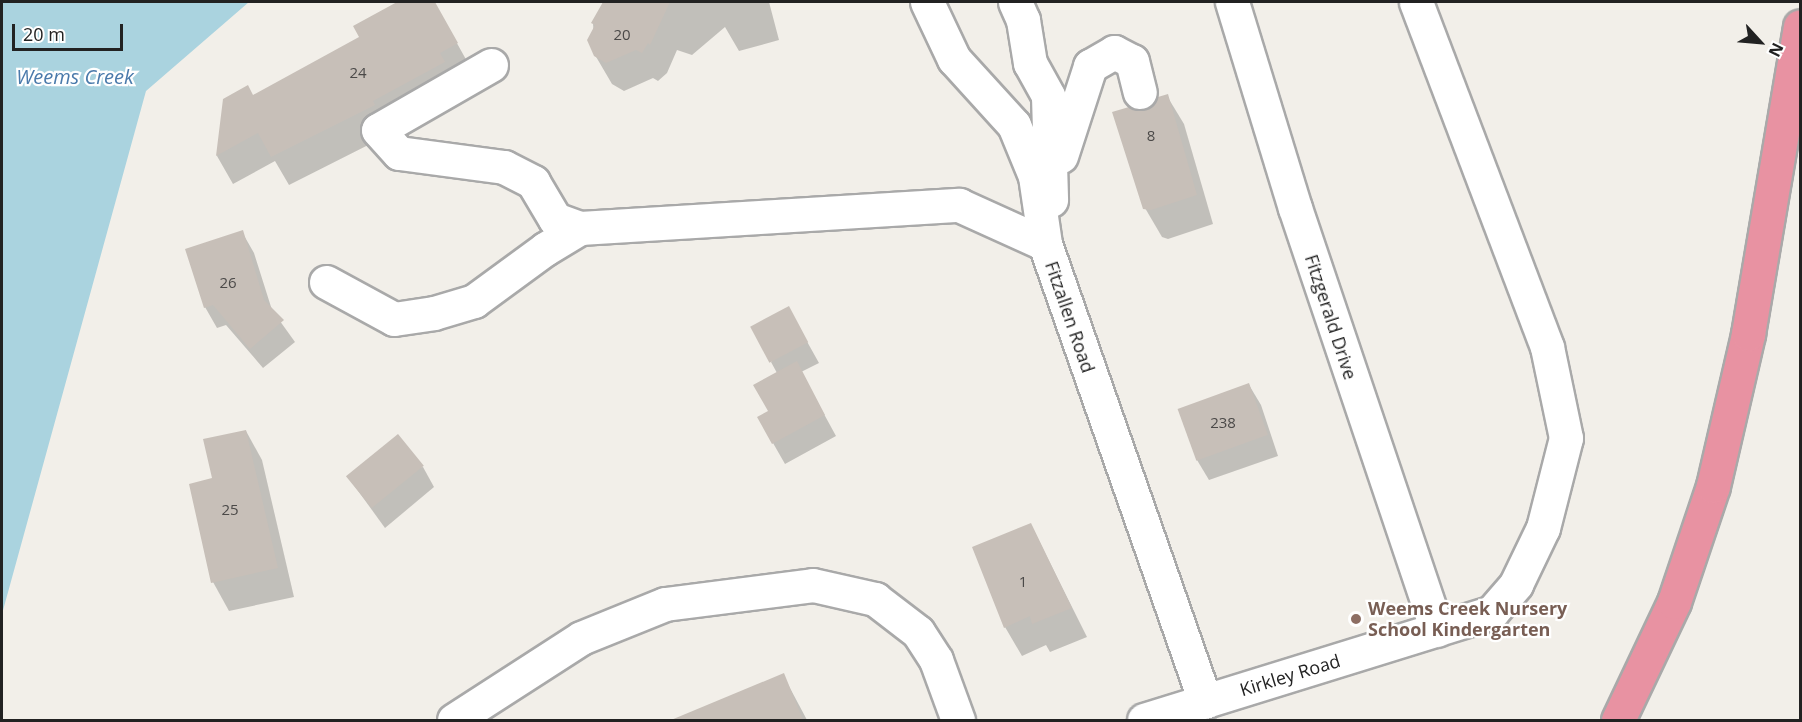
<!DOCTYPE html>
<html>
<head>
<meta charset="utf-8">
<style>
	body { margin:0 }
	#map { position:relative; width:1802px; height:722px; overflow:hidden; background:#f2efe9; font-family:"Open Sans",sans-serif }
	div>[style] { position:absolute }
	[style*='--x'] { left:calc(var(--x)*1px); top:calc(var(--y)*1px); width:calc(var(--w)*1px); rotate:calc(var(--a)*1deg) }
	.water>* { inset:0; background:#aad3df }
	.shadow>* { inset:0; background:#0003 }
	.building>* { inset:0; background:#c7bfb8; transform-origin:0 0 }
	.roads { filter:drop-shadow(2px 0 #a9a9a9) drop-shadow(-2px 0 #a9a9a9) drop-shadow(0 2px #a9a9a9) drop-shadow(0 -2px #a9a9a9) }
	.minor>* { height:33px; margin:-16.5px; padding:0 16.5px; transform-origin:16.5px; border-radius:16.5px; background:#fff }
	.highway>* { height:33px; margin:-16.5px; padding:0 16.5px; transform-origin:16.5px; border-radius:16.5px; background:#e892a2 }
	.dots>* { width:16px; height:16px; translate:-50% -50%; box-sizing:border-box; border:3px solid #fff; border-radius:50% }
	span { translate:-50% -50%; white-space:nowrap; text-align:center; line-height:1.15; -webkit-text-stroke:4.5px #fff; paint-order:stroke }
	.number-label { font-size:15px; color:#4b4948 }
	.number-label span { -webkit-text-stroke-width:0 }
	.street-label { font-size:18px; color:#222 }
	.education-label { font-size:18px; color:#785e54; font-weight:700 }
	.left { translate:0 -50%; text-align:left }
	.water-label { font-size:20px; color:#4a7aab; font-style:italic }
	.frame { position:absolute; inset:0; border:3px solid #222; pointer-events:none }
	.north { position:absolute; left:1730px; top:12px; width:60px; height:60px; -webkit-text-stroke:4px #fff; paint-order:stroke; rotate:116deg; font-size:16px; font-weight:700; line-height:24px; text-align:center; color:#222 }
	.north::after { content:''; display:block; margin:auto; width:21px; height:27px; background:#222; clip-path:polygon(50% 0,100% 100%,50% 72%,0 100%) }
	.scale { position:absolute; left:12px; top:24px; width:111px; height:27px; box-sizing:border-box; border:3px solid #222; border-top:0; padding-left:8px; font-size:18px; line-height:21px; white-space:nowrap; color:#222; -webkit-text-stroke:4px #fff; paint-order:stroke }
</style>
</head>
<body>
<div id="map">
	<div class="water">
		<div style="clip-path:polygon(2px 2px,249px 2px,146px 91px,2px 614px)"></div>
	</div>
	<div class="shadow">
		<div style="clip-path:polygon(401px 2px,414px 2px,417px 7px,434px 2px,473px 72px,390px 134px,289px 185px,275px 161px,233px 184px,217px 156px,225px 100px,253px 96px,361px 38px,356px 28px)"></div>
		<div style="clip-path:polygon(604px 2px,769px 2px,779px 40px,739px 51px,725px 27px,692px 55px,677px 50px,667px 73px,658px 81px,653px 78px,624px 91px,612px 84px,595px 55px,593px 23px)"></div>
		<div style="clip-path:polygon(1167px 96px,1184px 124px,1213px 224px,1168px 239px,1162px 237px,1145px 208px,1146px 112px)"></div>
		<div style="clip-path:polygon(242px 232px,254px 253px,272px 310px,295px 342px,263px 368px,226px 325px,217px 328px,205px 307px)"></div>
		<div style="clip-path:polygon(800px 329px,819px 363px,801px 372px,836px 436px,785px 464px,773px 443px,770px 412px,777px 373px,771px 362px)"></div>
		<div style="clip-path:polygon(1249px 385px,1261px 405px,1278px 456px,1209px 480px,1197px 460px)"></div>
		<div style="clip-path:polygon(246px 431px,262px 460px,294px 597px,229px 611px,213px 582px)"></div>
		<div style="clip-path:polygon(423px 467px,434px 487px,385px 528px,348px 477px)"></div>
		<div style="clip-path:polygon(1031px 525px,1087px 637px,1050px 652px,1046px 645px,1022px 656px,1005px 627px)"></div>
		<div style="clip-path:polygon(783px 675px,807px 720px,674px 720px)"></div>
	</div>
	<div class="building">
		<div style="clip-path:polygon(397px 2px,435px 2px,458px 43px,440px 53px,445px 62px,373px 101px,375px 105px,271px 157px,258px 133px,216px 156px,223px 99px,248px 85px,253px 95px,359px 37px,353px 26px)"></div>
		<div style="clip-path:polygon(603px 2px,670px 2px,650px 45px,648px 43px,642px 53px,636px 50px,606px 63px,594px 56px,587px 40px,595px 25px,591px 23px)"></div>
		<div style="clip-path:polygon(1168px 94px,1197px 195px,1151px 210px,1143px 209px,1112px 112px,1129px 107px,1145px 110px,1158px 97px)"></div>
		<div style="clip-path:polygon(243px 230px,264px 300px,284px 320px,250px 349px,213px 305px,204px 308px,185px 249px)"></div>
		<div style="left:789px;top:306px;width:41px;height:44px;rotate:62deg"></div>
		<div style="clip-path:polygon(797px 361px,825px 415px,772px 444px,757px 417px,768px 411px,753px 385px)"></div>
		<div style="left:1249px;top:383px;width:55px;height:76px;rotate:70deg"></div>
		<div style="clip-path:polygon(246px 430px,278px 568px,211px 583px,189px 484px,212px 478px,203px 439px)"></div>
		<div style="left:398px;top:434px;width:41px;height:67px;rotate:51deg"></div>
		<div style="clip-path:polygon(1031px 523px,1072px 608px,1032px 624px,1030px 616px,1004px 628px,972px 547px)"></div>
		<div style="clip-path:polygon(784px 673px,803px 720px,671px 720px)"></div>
	</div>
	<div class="roads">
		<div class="minor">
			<div style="--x:927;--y:2;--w:63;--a:64.7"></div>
			<div style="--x:954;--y:59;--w:89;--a:47.7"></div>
			<div style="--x:1014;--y:125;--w:55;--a:67.6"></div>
			<div style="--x:1035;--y:176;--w:69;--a:81.6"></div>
			<div style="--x:1015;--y:2;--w:20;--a:66"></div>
			<div style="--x:1023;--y:20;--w:44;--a:80.8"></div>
			<div style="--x:1030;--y:63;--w:38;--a:61"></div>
			<div style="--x:1048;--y:96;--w:104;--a:88.3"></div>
			<div style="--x:1232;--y:2;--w:215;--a:73"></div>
			<div style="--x:1295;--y:208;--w:445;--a:71.4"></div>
			<div style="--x:491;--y:65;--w:130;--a:150.1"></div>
			<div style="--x:378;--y:130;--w:31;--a:48"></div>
			<div style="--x:399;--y:153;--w:106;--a:7.6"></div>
			<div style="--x:504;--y:167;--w:33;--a:27"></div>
			<div style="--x:533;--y:182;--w:43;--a:59.3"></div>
			<div style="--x:555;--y:219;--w:27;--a:20"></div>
			<div style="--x:580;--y:228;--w:380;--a:-3.5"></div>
			<div style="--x:959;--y:205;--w:94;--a:24.4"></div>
			<div style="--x:1045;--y:244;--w:485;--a:70.7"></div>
			<div style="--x:1061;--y:156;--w:95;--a:-72.1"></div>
			<div style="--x:1090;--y:66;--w:28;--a:-30"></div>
			<div style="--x:1114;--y:52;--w:20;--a:27"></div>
			<div style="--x:1132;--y:61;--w:32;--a:76"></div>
			<div style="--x:326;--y:282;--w:77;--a:28.6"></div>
			<div style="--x:394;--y:319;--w:40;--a:-8.5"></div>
			<div style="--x:434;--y:313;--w:42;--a:-16.7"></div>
			<div style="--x:474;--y:301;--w:88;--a:-36.2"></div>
			<div style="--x:545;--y:249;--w:41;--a:-31"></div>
			<div style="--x:454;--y:720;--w:151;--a:-32.8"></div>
			<div style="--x:581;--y:638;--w:91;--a:-22"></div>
			<div style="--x:665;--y:604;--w:149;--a:-7.3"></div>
			<div style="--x:813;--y:585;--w:64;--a:12.7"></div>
			<div style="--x:875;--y:599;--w:54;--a:37.5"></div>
			<div style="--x:918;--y:632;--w:33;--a:57"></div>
			<div style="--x:936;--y:660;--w:64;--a:69.9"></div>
			<div style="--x:1144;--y:720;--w:364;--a:-17.2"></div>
			<div style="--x:1492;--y:612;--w:37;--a:-49"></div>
			<div style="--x:1516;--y:584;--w:62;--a:-64.3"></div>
			<div style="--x:1543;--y:528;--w:93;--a:-75.7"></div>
			<div style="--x:1566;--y:438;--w:93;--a:-101.8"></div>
			<div style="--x:1547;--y:347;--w:369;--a:-110.8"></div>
		</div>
		<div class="highway">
			<div style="--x:1618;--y:720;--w:131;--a:-64.6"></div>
			<div style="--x:1674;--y:602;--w:122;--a:-71.4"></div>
			<div style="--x:1713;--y:486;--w:156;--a:-77"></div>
			<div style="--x:1748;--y:334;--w:312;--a:-80.4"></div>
		</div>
	</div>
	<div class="dots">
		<div style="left:1356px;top:619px;background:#8d6e63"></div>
	</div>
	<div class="number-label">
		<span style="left:622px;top:35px">20</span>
		<span style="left:358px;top:73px">24</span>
		<span style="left:1151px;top:136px">8</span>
		<span style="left:228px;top:283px">26</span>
		<span style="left:1223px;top:423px">238</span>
		<span style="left:230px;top:510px">25</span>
		<span style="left:1023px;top:582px">1</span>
	</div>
	<div class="street-label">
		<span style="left:1070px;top:317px;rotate:71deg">Fitzallen Road</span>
		<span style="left:1331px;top:317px;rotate:72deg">Fitzgerald Drive</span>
		<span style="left:1290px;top:675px;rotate:-17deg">Kirkley Road</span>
	</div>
	<div class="education-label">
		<span class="left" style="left:1368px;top:619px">Weems Creek Nursery<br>School Kindergarten</span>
	</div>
	<div class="water-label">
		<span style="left:75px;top:76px">Weems Creek</span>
	</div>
	<div class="frame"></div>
	<div class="north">N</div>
	<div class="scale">20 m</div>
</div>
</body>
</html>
